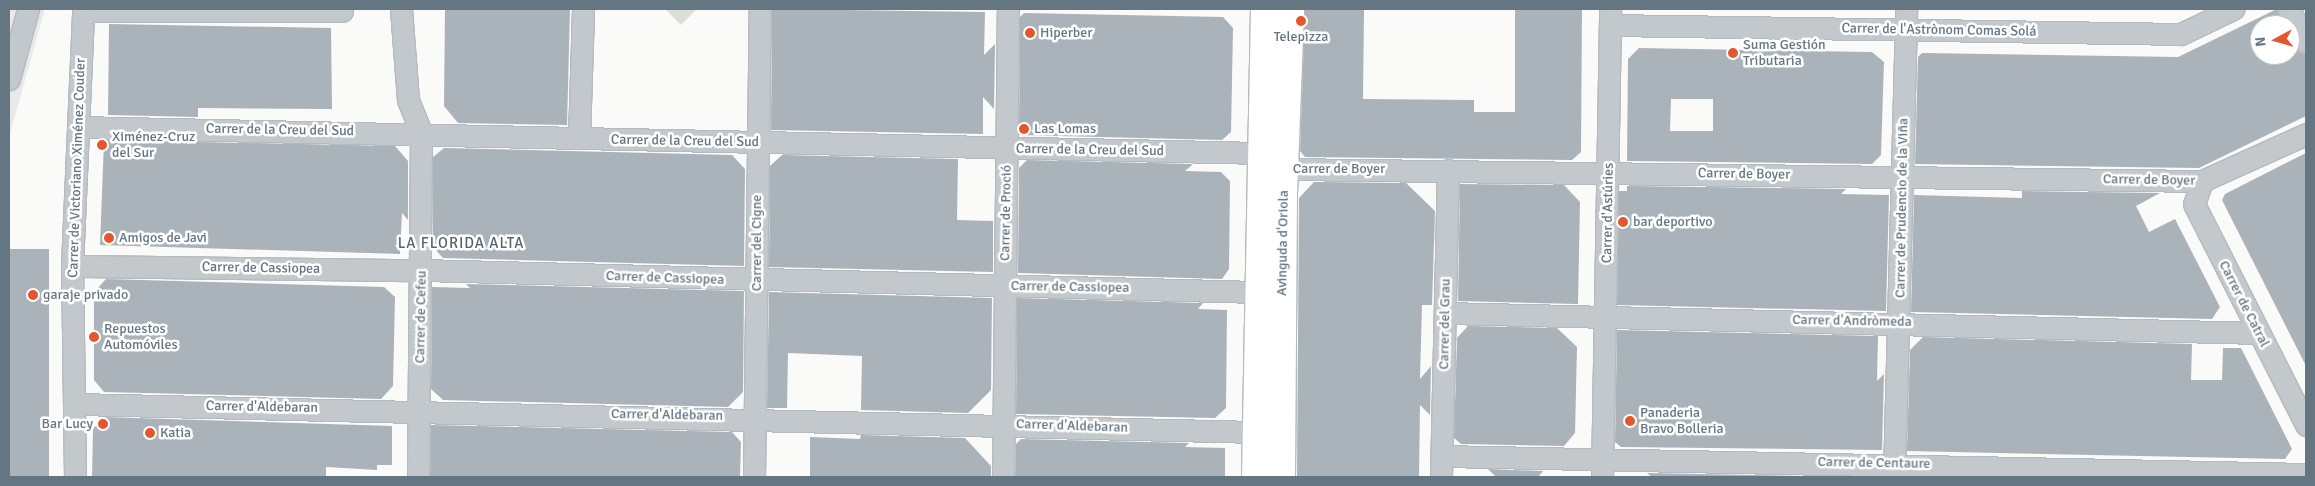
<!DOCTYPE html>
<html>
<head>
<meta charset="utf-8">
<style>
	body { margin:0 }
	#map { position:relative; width:2315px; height:486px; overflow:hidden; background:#fafaf8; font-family:Signika,sans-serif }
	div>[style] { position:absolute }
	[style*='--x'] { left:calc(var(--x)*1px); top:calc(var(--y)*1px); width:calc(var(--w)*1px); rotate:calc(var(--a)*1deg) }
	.built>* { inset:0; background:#e8e9e9 }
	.green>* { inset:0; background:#dadfd7 }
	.building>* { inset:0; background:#aab3b9; transform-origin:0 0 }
	.roads { filter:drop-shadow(1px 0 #b5babe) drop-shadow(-1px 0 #b5babe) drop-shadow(0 1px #b5babe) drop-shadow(0 -1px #b5babe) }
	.street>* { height:21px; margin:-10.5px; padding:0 10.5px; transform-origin:10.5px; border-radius:10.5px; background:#c3c8cc }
	.primary>* { height:28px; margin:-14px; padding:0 14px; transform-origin:14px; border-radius:14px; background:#fff }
	.dots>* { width:14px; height:14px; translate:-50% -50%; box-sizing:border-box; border:2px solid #fff; border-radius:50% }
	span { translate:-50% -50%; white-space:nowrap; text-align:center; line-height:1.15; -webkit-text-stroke:5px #fff; paint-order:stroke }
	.street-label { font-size:14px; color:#657683 }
	.poi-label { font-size:14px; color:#657683 }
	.left { translate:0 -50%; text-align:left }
	.right { translate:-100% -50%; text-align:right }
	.neighbourhood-label { font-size:15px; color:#57646e; letter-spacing:1px }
	.frame { position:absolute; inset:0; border:10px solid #657683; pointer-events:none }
	.north { position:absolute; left:2250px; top:15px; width:50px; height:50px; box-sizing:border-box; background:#fff; border:1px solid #c1c8cd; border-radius:50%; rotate:264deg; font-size:14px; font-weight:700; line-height:20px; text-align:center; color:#657683 }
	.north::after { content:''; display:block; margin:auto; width:18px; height:22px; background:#e4572e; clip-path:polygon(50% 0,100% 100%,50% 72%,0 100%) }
</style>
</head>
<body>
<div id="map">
	<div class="built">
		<div style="clip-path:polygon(9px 9px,45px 9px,9px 137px)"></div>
	</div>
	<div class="green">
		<div style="clip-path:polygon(665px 9px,697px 9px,681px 25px)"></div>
	</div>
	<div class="building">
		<div style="clip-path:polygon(445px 9px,570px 9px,567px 125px,458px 123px,444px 106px)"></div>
		<div style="clip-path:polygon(772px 9px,985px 12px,984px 55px,995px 44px,994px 109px,983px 97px,983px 134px,771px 130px)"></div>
		<div style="clip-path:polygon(1305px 9px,1364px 9px,1363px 99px,1474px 100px,1474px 112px,1515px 112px,1515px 9px,1582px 9px,1581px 152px,1572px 160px,1305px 157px,1300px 151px)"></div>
		<div style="clip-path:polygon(2277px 9px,2283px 25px,2260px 25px,2260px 55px,2290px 55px,2290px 38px,2299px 52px,2306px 54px,2306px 116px,2199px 168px,1915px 164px,1918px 57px,1922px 53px,2178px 57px)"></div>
		<div style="clip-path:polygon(1024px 13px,1223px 17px,1233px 28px,1231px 132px,1222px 140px,1019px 135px,1020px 17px)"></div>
		<div style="clip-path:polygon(109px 24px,331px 28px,332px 109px,198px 108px,198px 117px,108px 115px)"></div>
		<div style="clip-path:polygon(evenodd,1639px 48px,1872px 52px,1884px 62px,1881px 155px,1872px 164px,1627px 161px,1628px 59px,1639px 48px,1671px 99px,1713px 99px,1713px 131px,1670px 131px,1671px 99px)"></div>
		<div style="clip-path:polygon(104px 140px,395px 146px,408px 161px,408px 220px,402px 213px,400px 254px,100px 245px)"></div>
		<div style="clip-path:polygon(444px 148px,732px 155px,745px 169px,744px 266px,443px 258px,433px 247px,433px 157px)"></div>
		<div style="clip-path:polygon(2306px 153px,2306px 366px,2222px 200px,2225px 194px)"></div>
		<div style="clip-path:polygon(782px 155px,958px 159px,957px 220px,993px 221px,993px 272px,769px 267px,770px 166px)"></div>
		<div style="clip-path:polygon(1027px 160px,1193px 164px,1185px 171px,1221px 172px,1230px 181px,1229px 269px,1222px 279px,1018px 273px,1019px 168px)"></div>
		<div style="clip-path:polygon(1314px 182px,1406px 183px,1435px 211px,1432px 305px,1422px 305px,1420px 379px,1431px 366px,1430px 415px,1420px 405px,1419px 477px,1297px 477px,1299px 198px)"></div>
		<div style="clip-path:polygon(1460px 184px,1564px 185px,1580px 202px,1578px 304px,1458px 301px)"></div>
		<div style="clip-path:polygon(1627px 186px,1846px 189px,1841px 194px,1889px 195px,1886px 311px,1617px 305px,1619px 191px,1627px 191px)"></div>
		<div style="clip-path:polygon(2022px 191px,2160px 193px,2136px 206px,2149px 232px,2175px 219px,2220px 307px,2212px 319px,1911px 312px,1914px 195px,2022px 198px)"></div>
		<div style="left:9px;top:249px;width:40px;height:228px"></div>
		<div style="clip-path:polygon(106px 279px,384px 287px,395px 297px,393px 386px,381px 399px,104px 392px,94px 380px,94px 292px)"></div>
		<div style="clip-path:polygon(466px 284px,744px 291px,743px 392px,728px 407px,443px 400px,431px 389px,432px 287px,470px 288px)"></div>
		<div style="clip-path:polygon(769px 292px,992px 298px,991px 390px,968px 413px,861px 410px,862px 356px,788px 353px,787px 408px,767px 408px)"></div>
		<div style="clip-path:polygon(1017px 298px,1203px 303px,1198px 309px,1227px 310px,1226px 408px,1215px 418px,1016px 414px)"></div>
		<div style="clip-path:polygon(1468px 326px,1557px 328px,1577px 347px,1575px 433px,1564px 446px,1461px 444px,1454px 438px,1457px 338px)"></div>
		<div style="clip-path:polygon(1617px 330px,1878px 336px,1877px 381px,1884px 374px,1882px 450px,1621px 447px,1615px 442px)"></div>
		<div style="clip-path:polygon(1923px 337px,2192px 344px,2191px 380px,2222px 380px,2223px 348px,2241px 348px,2292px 449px,2285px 459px,1907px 451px,1910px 350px)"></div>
		<div style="clip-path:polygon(104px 417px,392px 426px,392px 465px,377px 465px,377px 470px,326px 467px,326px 477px,92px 477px,93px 429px)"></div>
		<div style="clip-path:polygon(431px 425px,732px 432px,741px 442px,740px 477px,430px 477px)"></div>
		<div style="clip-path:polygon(861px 435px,965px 438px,991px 466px,991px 477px,810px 477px,810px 437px,860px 439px)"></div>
		<div style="clip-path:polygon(1021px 439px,1189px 443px,1185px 447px,1225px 448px,1225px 477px,1015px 477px,1016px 444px)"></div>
		<div style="clip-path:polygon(1488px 469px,1543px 471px,1538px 477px,1496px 477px)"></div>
		<div style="clip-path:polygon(1647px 473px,1857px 477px,1652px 477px)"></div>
	</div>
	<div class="roads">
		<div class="street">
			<div style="--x:401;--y:9;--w:91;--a:85.6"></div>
			<div style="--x:408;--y:100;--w:35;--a:68"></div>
			<div style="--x:421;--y:133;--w:344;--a:90.5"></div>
			<div style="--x:2289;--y:9;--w:37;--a:63"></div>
			<div style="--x:83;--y:11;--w:259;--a:0"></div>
			<div style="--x:1610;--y:25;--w:571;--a:0.9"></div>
			<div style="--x:2181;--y:34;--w:58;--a:-25.7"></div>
			<div style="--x:9;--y:79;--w:73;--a:-74.8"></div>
			<div style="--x:79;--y:127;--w:1182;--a:1.26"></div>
			<div style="--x:1261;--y:153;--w:30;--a:33"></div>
			<div style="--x:1286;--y:169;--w:916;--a:0.75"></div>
			<div style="--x:2202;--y:181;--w:114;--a:-24.3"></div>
			<div style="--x:579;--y:138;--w:129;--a:-88.2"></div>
			<div style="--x:2202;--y:181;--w:24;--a:109"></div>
			<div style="--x:2194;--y:204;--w:248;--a:63.1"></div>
			<div style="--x:72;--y:266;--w:350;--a:0.7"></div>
			<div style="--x:422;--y:270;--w:837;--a:1.51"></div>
			<div style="--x:1446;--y:313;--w:812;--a:1.41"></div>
			<div style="--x:77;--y:404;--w:1180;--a:1.36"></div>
			<div style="--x:1442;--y:456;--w:864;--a:1.19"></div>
			<div style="--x:1894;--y:476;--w:467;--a:-88.5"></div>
			<div style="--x:75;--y:477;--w:211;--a:-90.8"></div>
			<div style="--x:72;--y:266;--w:257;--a:-87.5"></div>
			<div style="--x:754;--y:477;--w:468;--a:-89.3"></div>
			<div style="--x:1003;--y:477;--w:468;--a:-89.4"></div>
			<div style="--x:1441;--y:477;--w:307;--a:-88.7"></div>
			<div style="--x:1602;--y:477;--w:468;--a:-89"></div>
		</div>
		<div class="primary">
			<div style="--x:1256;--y:477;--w:468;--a:-88.9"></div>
			<div style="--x:1281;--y:477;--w:284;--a:-89.6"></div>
			<div style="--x:1283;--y:193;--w:184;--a:-87.8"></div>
		</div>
	</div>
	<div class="dots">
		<div style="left:1301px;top:21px;background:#e4572e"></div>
		<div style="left:1030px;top:33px;background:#e4572e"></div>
		<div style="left:1733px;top:53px;background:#e4572e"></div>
		<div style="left:1024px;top:129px;background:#e4572e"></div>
		<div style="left:102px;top:145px;background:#e4572e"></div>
		<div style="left:1623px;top:222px;background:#e4572e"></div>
		<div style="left:109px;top:238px;background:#e4572e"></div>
		<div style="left:33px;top:295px;background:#e4572e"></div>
		<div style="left:94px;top:337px;background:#e4572e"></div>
		<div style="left:1630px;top:421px;background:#e4572e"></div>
		<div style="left:103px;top:424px;background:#e4572e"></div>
		<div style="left:150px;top:433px;background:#e4572e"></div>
	</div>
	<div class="street-label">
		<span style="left:1939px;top:30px;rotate:1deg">Carrer de l'Astrònom Comas Solá</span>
		<span style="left:280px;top:130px;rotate:1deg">Carrer de la Creu del Sud</span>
		<span style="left:685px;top:141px;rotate:1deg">Carrer de la Creu del Sud</span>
		<span style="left:1090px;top:150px;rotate:1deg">Carrer de la Creu del Sud</span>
		<span style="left:77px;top:168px;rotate:-88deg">Carrer de Victoriano Ximénez Couder</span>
		<span style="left:1339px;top:169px">Carrer de Boyer</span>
		<span style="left:1744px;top:174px;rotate:1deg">Carrer de Boyer</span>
		<span style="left:2149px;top:180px;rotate:1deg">Carrer de Boyer</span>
		<span style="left:1902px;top:208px;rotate:-89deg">Carrer de Prudencio de la Viña</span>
		<span style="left:1006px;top:213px;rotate:-89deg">Carrer de Proció</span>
		<span style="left:1608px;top:213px;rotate:-89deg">Carrer d'Astúries</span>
		<span style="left:757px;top:243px;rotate:-90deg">Carrer del Cigne</span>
		<span style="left:1283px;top:243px;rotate:-89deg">Avinguda d'Oriola</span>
		<span style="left:261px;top:268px;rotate:1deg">Carrer de Cassiopea</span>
		<span style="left:665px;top:278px;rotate:2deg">Carrer de Cassiopea</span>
		<span style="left:1070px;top:287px;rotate:1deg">Carrer de Cassiopea</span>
		<span style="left:2244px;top:304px;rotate:63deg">Carrer de Catral</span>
		<span style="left:421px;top:317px;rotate:-89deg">Carrer de Cefeu</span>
		<span style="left:1852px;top:321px;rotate:1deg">Carrer d'Andròmeda</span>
		<span style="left:1445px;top:324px;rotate:-89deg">Carrer del Grau</span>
		<span style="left:262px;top:407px;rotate:1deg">Carrer d'Aldebaran</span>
		<span style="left:667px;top:415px;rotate:1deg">Carrer d'Aldebaran</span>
		<span style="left:1072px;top:426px;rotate:2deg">Carrer d'Aldebaran</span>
		<span style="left:1874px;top:463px;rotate:1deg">Carrer de Centaure</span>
	</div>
	<div class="poi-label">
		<span class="left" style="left:1040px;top:33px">Hiperber</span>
		<span style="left:1301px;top:37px">Telepizza</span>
		<span class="left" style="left:1743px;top:53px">Suma Gestión<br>Tributaria</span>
		<span class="left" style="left:1034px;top:129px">Las Lomas</span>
		<span class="left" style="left:112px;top:145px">Ximénez-Cruz<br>del Sur</span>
		<span class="left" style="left:1633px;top:222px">bar deportivo</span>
		<span class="left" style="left:119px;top:238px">Amigos de Javi</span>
		<span class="left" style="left:43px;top:295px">garaje privado</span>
		<span class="left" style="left:104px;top:337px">Repuestos<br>Automóviles</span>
		<span class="left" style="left:1640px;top:421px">Panaderia<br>Bravo Bolleria</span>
		<span class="right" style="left:93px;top:424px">Bar Lucy</span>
		<span class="left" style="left:160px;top:433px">Katia</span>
	</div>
	<div class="neighbourhood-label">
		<span style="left:461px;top:244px">LA FLORIDA ALTA</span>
	</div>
	<div class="frame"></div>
	<div class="north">N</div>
</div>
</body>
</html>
